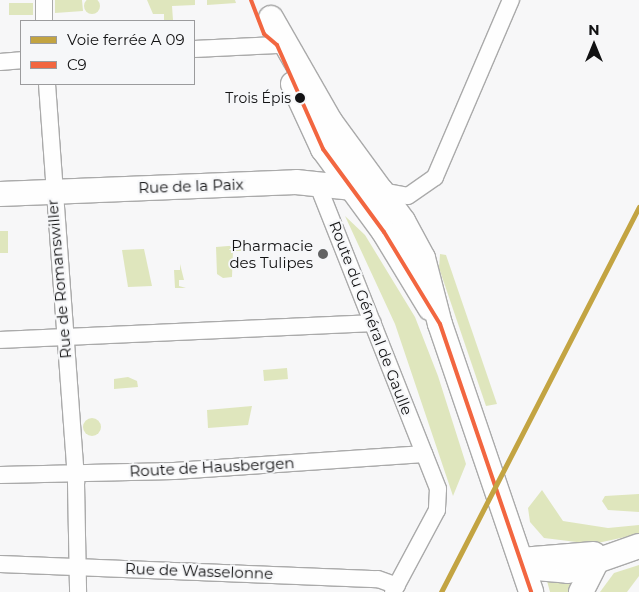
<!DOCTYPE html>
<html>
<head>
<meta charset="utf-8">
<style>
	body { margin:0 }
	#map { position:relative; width:639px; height:592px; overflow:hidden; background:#f7f7f8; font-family:Montserrat,sans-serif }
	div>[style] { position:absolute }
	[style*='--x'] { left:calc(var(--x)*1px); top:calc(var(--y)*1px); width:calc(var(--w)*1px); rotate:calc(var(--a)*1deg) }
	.green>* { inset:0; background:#dfe6bd; transform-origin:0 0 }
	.round { border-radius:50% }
	.roads { filter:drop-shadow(1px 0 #aaa) drop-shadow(-1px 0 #aaa) drop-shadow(0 1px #aaa) drop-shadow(0 -1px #aaa) }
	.street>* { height:16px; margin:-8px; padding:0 8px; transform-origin:8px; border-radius:8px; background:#fefefe }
	.secondary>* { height:24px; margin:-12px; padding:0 12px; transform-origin:12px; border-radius:12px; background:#fefefe }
	.bus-1>* { height:4px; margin:-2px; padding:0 2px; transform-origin:2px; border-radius:2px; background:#f26640 }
	.rail-1>* { height:5px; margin:-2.5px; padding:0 2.5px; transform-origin:2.5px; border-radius:2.5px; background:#c3a442 }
	.dots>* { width:14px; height:14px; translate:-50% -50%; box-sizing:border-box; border:2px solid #f6f7f9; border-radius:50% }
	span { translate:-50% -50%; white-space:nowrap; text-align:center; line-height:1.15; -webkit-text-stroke:4px #f6f7f9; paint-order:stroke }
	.bus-label { font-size:14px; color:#121213 }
	.right { translate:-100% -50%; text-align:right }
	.street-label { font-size:15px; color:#121213 }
	.poi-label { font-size:15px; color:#121213 }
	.legend { position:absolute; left:20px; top:20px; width:175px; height:65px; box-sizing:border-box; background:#f6f7f9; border:1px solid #9b9b9d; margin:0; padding:6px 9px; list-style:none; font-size:15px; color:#121213 }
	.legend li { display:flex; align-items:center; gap:10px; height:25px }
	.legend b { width:25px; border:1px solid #9b9b9d }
	.north { position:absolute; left:569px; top:20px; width:50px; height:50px; -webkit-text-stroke:4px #f6f7f9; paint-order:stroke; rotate:0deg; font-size:14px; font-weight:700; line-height:20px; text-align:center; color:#121213 }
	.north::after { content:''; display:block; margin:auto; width:18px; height:22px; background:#121213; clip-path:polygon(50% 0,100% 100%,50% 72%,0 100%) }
</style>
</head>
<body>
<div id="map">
	<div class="green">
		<div class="round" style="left:84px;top:-2px;width:16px;height:16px"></div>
		<div style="clip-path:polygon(55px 0,82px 0,83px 11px,55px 13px)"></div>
		<div style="clip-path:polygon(147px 0,195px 0,195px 5px,172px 6px,173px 20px,164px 20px,164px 14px,153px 14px)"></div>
		<div style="clip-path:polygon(207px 0,235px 0,236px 3px,207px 5px)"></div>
		<div style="left:33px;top:3px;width:12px;height:24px;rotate:90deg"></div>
		<div style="clip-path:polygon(345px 216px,365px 235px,415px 317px,438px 376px,466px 464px,453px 496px,395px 324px)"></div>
		<div style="left:8px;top:231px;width:22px;height:8px;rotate:90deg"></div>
		<div style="clip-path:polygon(240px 245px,241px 251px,233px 251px,232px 277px,223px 278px,217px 274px,216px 247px)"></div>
		<div style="clip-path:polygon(144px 249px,152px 286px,128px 287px,122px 250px)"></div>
		<div style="clip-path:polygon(440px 254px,446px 255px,497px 404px,486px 406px,439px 268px)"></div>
		<div style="clip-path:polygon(180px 264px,184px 280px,179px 280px,179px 286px,186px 288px,175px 288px,174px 270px,180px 270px)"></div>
		<div style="left:287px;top:368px;width:11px;height:24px;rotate:85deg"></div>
		<div style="clip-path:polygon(128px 377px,137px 381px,138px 387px,114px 389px,114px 379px)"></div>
		<div style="clip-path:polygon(252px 406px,248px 425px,208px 428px,207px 410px)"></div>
		<div class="round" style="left:83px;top:418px;width:18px;height:18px"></div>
		<div style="clip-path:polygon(542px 490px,563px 521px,608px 528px,639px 525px,639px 534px,593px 544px,544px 538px,530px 522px,528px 508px)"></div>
		<div style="clip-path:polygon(639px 494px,639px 512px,608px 510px,602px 501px,605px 496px)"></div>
		<div style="clip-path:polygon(639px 565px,639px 576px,627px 592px,600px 592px,614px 573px)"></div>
		<div style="clip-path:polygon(581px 573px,574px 592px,550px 592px,546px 577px)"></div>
	</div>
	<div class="roads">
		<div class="street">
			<div style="--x:44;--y:0;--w:21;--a:90"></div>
			<div style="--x:194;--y:49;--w:83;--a:-2.8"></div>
			<div style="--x:0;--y:62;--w:21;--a:-5"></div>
			<div style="--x:47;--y:84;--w:400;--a:85.8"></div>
			<div style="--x:76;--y:483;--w:109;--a:88.9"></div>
			<div style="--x:317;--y:183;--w:329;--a:68.4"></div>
			<div style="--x:438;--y:489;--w:21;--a:93"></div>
			<div style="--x:437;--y:510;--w:93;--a:118.2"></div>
			<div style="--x:382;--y:191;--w:26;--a:11"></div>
			<div style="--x:408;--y:196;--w:33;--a:-35"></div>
			<div style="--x:435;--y:177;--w:193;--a:-66.8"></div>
			<div style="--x:0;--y:340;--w:373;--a:-2.6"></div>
			<div style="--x:0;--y:475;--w:174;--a:-1.3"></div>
			<div style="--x:174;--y:471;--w:251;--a:-3.9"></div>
			<div style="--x:0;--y:564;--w:378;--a:2.3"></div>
			<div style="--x:378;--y:579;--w:20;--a:20"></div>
		</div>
		<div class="secondary">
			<div style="--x:271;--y:18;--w:119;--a:60.2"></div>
			<div style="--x:330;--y:121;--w:124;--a:53.9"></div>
			<div style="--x:403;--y:221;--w:42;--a:61.6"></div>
			<div style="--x:423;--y:258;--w:68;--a:75.6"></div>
			<div style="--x:440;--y:324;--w:283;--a:71.2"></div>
			<div style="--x:293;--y:84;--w:72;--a:65.2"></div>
			<div style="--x:323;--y:149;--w:103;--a:53.7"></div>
			<div style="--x:384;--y:232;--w:89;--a:58.8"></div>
			<div style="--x:0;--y:194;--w:296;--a:-2.3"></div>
			<div style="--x:296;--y:182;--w:86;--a:6"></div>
			<div style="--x:521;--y:560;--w:17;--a:28"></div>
			<div style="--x:536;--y:568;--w:32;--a:5"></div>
			<div style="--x:568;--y:571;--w:75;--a:-19.4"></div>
			<div style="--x:521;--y:560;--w:73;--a:-4.7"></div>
			<div style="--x:581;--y:592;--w:31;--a:-63"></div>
		</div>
	</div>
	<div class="bus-1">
		<div style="--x:251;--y:0;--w:36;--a:69"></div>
		<div style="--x:264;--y:34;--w:17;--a:40"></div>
		<div style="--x:277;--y:45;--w:114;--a:66.1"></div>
		<div style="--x:323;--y:149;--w:103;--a:53.7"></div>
		<div style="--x:384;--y:232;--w:108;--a:58.7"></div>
		<div style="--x:440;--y:324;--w:283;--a:71.2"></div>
	</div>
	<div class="rail-1">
		<div style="--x:441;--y:592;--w:433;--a:-62.8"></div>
	</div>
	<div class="dots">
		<div style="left:300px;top:98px;background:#121213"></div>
		<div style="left:323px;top:254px;background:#626263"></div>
	</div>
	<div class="bus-label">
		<span class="right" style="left:291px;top:98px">Trois Épis</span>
	</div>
	<div class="street-label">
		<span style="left:191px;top:186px;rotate:-2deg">Rue de la Paix</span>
		<span style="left:59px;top:279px;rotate:-95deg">Rue de Romanswiller</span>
		<span style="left:371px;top:318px;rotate:69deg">Route du Général de Gaulle</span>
		<span style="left:212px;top:467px;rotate:-3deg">Route de Hausbergen</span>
		<span style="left:199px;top:571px;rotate:2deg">Rue de Wasselonne</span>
	</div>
	<div class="poi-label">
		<span class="right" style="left:313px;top:254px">Pharmacie<br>des Tulipes</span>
	</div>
	<ul class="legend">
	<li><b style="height:6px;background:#c3a442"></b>Voie ferrée A 09</li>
	<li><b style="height:6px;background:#f26640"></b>C9</li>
	</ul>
	<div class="north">N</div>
</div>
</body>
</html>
